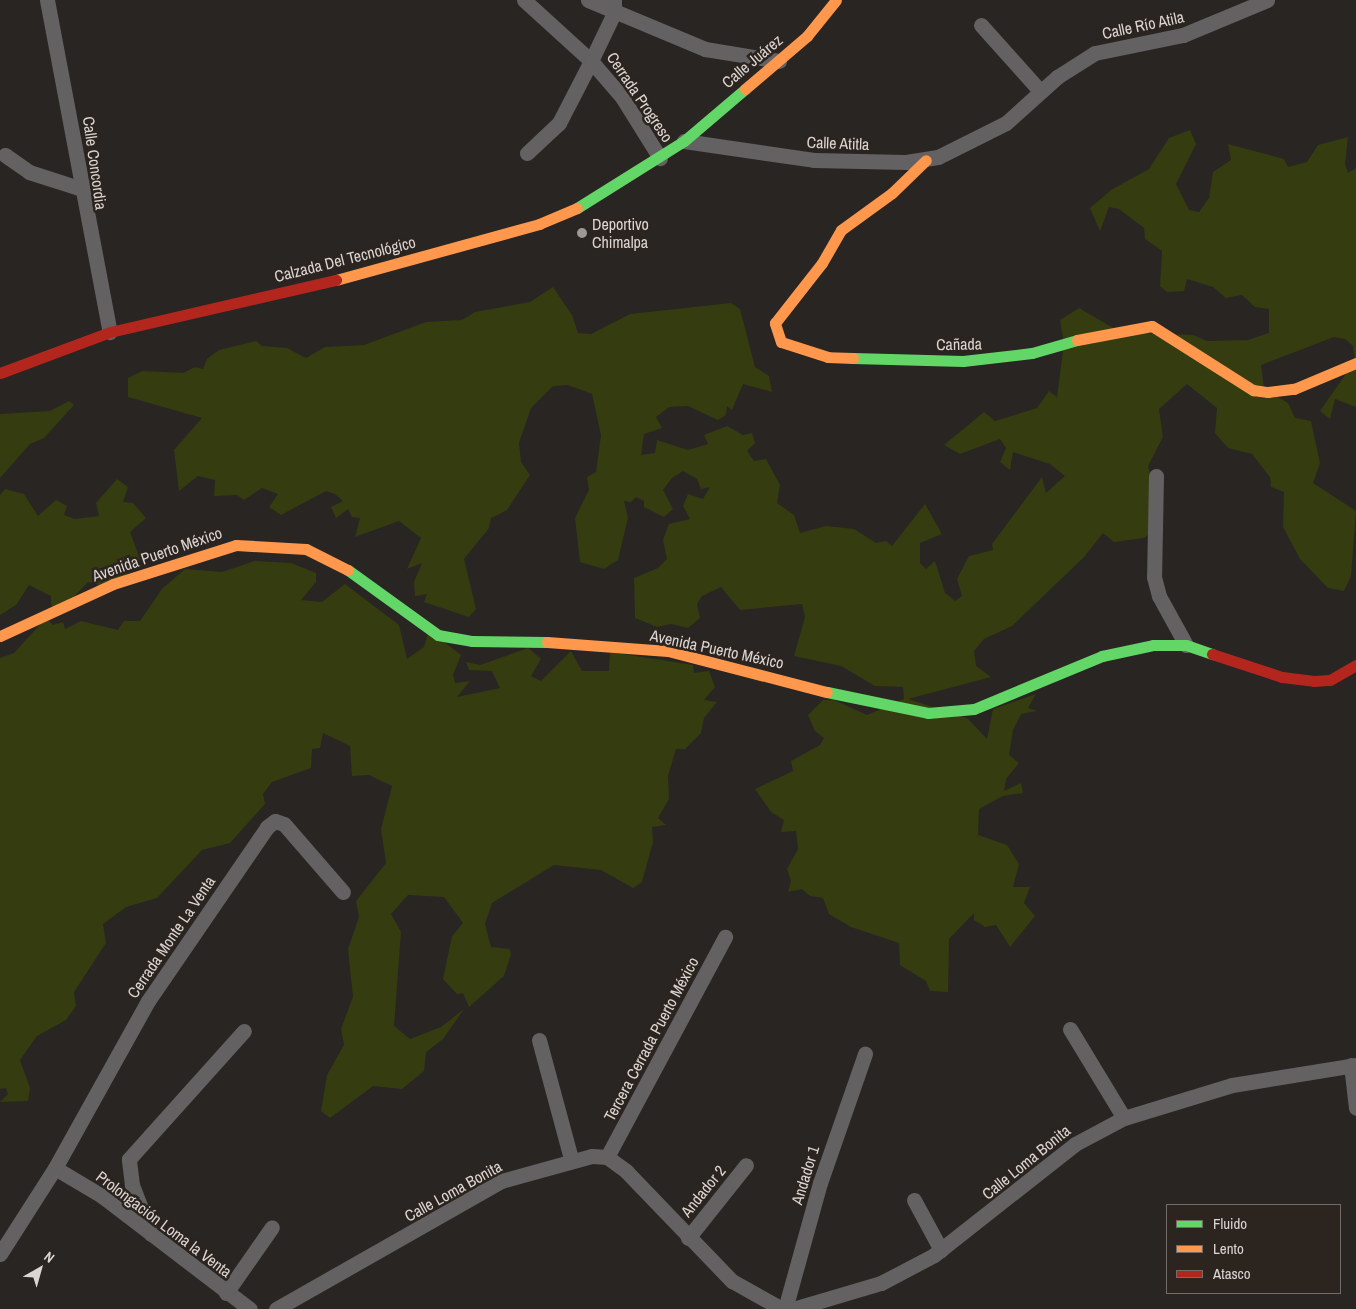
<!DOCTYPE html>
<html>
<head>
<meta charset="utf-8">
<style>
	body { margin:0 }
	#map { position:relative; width:1356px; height:1309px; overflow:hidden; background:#292522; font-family:"Archivo Narrow",sans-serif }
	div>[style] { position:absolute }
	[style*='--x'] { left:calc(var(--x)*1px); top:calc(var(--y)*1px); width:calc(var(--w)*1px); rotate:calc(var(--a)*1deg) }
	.green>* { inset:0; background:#353c10 }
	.street>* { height:15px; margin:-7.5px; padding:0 7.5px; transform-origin:7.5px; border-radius:7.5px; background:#636161 }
	.fast>* { height:11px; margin:-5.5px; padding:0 5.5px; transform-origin:5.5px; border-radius:5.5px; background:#63d668 }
	.slow>* { height:11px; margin:-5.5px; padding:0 5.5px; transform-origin:5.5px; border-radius:5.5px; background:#ff974d }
	.jam>* { height:11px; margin:-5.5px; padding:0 5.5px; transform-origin:5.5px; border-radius:5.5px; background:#b3261e }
	.dots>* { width:14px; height:14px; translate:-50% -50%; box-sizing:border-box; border:2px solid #2c241f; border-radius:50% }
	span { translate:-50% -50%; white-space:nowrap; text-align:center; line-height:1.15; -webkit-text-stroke:5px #2c241f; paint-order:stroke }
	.street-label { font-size:16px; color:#dcd6d3 }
	.poi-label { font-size:16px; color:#dcd6d3 }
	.left { translate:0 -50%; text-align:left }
	.legend { position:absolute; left:1166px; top:1204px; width:175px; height:90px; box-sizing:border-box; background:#2c241f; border:1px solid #726b67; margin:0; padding:6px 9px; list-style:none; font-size:15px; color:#dcd6d3 }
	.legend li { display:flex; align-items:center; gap:10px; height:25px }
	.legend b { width:25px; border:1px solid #726b67 }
	.north { position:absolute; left:15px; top:1244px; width:50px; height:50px; -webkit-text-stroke:4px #2c241f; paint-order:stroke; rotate:38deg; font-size:14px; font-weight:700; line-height:20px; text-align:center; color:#dcd6d3 }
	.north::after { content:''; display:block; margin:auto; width:18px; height:22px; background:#dcd6d3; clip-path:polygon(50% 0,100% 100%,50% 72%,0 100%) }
</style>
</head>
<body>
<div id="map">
	<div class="green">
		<div style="clip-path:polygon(1190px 130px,1196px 144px,1176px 184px,1189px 210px,1199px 212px,1209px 198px,1213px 172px,1231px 160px,1228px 144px,1284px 159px,1288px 167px,1307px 162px,1318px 145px,1348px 137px,1345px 164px,1348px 173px,1356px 168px,1356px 407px,1335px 399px,1330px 419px,1320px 411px,1355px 361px,1353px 346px,1345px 339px,1334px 337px,1261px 365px,1264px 389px,1288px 403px,1295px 418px,1311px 421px,1320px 463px,1313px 483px,1356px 511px,1351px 576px,1344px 591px,1328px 588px,1300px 559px,1283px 527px,1284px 492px,1271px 487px,1270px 477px,1252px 454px,1228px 448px,1215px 433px,1217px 408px,1187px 384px,1159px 409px,1163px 437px,1148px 466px,1160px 509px,1156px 528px,1144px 538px,1114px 542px,1103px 533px,1084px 557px,1012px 626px,984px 639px,974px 651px,976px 666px,991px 677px,908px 699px,967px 718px,987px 739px,993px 709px,1036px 694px,1028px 708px,1037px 711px,1021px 714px,1013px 730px,1009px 755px,1019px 763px,1006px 779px,1004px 791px,1021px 783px,1023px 793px,1003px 796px,979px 809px,978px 835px,1007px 845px,1019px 864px,1013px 887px,1030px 887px,1024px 903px,1035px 916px,1010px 947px,996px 925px,985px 927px,974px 920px,974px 913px,949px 939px,948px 992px,930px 991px,926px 981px,900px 965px,899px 943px,851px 927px,829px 914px,823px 898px,810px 896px,802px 889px,788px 892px,791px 881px,787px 869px,798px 849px,796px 831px,781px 832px,784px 820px,771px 812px,755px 789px,793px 771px,791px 761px,820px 745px,824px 738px,815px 731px,808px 715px,823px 700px,834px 700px,867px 715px,904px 699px,903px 687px,875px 686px,841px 666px,794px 656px,805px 617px,802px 604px,740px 610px,721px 587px,702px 596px,697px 604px,700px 618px,688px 628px,671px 624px,657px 627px,635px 618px,634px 578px,658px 568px,667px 559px,663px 540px,669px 524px,690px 519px,683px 506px,688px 494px,703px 499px,710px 487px,701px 489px,697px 479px,683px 471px,672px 478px,663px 490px,673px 509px,664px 517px,644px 507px,644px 501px,636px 497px,631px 502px,624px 501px,628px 518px,618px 560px,604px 569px,580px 562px,575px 518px,589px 490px,587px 477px,596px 472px,601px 435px,592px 394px,568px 385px,553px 386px,531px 408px,519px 443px,521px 462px,530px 475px,507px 510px,491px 518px,489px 528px,464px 559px,476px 609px,469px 617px,424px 602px,427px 594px,415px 596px,414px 582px,422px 563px,407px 569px,421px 538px,399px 521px,355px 537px,360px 518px,352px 517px,348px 509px,336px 518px,331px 507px,343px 501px,335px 494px,326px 491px,281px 515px,269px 507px,278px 494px,262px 488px,244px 500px,237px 495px,214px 496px,215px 480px,198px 476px,179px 491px,174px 450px,202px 418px,128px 397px,128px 378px,142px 371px,183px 373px,195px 367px,203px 369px,207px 359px,219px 350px,256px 341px,262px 346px,287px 348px,306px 358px,325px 347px,364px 345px,426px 322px,462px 320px,475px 312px,530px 302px,553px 287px,572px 315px,578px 333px,591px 334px,630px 314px,731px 303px,740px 309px,755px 367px,769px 376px,772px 392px,743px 384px,732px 410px,727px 406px,726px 415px,718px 420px,688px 406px,669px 407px,656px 417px,662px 428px,644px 434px,641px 455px,655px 453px,657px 440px,688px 450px,708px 444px,704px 435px,727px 426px,743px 435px,752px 433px,755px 443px,747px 451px,754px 461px,766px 459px,780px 485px,777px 503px,794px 515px,800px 533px,826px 526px,854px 529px,876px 543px,886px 541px,892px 546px,925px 504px,942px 534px,920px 543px,920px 563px,926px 569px,935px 561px,945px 593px,955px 601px,962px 596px,957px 579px,969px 556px,993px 550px,992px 544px,1042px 477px,1046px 493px,1065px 476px,1050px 464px,1013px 452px,1010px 470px,1000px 462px,1006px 448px,1000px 439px,960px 454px,944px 445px,984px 412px,995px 421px,1037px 408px,1049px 391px,1057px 397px,1064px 343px,1060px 320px,1079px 308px,1120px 332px,1193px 335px,1207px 341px,1248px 340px,1269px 333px,1269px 309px,1255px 307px,1242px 295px,1226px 298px,1213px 287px,1187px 279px,1184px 291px,1167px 292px,1160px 286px,1162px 251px,1145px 239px,1144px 228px,1119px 209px,1109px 207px,1100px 231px,1090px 208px,1111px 190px,1149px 169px,1169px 138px)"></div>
		<div style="clip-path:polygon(69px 401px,74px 405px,44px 438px,30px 444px,0 478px,0 414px,50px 411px)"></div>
		<div style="clip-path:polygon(117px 479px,128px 487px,123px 502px,133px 503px,146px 518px,130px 532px,140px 559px,134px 569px,107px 587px,88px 582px,58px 613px,51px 605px,51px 596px,29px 585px,16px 605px,0 615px,0 495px,5px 489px,24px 494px,38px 516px,56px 500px,67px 506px,64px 515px,75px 519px,99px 516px,96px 503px)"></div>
		<div style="clip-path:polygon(255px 561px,291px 563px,316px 573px,316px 582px,301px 600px,322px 602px,345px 584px,399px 625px,407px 659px,424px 647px,429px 630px,461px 655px,453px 675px,455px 683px,470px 681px,457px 697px,500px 688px,492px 671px,469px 670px,466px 662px,480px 665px,528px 648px,541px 659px,531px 676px,541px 681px,571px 651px,582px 671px,609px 671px,610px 652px,693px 665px,694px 673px,709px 671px,715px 687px,704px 700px,717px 702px,704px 718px,701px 733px,685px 749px,676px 749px,668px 776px,669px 799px,658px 818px,666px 825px,652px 827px,653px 842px,642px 882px,633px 888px,601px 870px,554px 865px,492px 903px,485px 924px,491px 947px,510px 949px,511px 954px,504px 976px,469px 1007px,463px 993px,457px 994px,443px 979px,452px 936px,463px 923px,444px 897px,408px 895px,391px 914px,401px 932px,394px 1026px,410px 1039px,441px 1027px,464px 1009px,443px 1039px,426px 1052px,424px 1071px,402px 1089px,373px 1086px,330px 1118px,321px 1111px,327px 1075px,344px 1045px,341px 1029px,353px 997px,348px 949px,359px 917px,356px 901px,386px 863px,381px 829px,392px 786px,369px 775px,352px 776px,350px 746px,323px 733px,320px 748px,312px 749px,311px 768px,272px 782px,263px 794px,265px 804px,230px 843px,202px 850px,157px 898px,126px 907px,103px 924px,106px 943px,74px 992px,76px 1006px,66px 1020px,37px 1036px,20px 1060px,30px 1088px,28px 1101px,0 1102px,8px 1094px,6px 1088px,0 1089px,0 658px,14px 653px,46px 618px,53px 625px,63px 622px,65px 629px,81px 621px,118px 630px,124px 621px,140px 621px,162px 589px,185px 569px,222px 572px)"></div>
	</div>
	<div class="street">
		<div style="--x:47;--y:0;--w:338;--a:79.3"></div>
		<div style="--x:524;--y:0;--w:91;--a:42.3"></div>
		<div style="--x:591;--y:61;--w:70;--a:117.3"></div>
		<div style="--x:559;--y:123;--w:44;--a:136.8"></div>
		<div style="--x:588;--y:0;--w:127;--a:22.7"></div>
		<div style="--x:705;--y:49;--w:75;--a:9.2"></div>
		<div style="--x:614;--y:0;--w:13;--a:90"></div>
		<div style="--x:614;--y:13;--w:53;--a:115.6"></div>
		<div style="--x:591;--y:61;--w:48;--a:49.3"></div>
		<div style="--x:622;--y:97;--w:72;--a:58.1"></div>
		<div style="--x:981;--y:25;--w:89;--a:48.2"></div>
		<div style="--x:684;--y:141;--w:131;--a:8.3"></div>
		<div style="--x:814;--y:160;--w:92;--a:1.2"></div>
		<div style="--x:906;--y:162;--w:32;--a:-9"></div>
		<div style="--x:938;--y:157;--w:76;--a:-26.6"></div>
		<div style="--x:1006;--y:123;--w:69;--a:-42"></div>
		<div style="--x:1057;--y:77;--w:45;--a:-32.3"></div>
		<div style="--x:1095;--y:53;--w:90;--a:-11.6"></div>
		<div style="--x:1183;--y:35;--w:91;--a:-22.6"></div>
		<div style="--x:5;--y:155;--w:29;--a:35"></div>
		<div style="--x:29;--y:172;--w:52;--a:17.7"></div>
		<div style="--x:1156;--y:476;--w:101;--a:91.1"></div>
		<div style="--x:1154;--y:577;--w:20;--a:75"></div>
		<div style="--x:1159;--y:596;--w:56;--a:61.1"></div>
		<div style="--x:1070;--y:1029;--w:104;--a:58.8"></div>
		<div style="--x:539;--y:1040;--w:123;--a:74.9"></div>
		<div style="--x:1351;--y:1065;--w:43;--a:83.4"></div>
		<div style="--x:607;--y:1157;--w:250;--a:-61.8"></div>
		<div style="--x:55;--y:1168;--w:55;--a:30.8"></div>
		<div style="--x:102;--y:1196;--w:186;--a:37.4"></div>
		<div style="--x:914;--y:1200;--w:57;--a:61.6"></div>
		<div style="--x:151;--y:1234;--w:53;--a:-111.2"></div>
		<div style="--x:132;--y:1185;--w:26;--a:-97"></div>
		<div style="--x:129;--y:1159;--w:172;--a:-48.1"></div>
		<div style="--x:688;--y:1238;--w:93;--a:-51.5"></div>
		<div style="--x:0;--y:1254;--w:102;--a:-57.4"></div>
		<div style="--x:55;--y:1168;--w:191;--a:-60.9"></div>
		<div style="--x:148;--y:1001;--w:211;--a:-55.6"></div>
		<div style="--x:267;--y:827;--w:10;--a:-37"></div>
		<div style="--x:275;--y:821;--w:9;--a:18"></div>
		<div style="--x:284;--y:824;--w:90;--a:49.1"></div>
		<div style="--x:226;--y:1293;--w:80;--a:-55.1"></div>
		<div style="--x:276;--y:1309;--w:259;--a:-29.6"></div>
		<div style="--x:501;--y:1181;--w:94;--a:-15.4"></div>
		<div style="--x:592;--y:1156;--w:15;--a:4"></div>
		<div style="--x:607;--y:1157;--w:24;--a:36"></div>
		<div style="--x:626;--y:1171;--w:153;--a:46.1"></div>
		<div style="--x:732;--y:1281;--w:57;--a:29.2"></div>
		<div style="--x:785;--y:1309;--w:131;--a:-74.5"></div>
		<div style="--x:820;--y:1183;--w:137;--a:-70.8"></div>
		<div style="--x:793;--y:1309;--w:92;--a:-16.5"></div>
		<div style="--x:881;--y:1283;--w:60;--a:-27.8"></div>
		<div style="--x:934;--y:1255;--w:179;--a:-38.2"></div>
		<div style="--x:1075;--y:1144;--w:55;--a:-28"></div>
		<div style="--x:1124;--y:1118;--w:113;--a:-17"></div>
		<div style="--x:1232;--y:1085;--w:126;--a:-9.2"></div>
	</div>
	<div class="fast">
		<div style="--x:577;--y:208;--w:126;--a:-32.1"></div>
		<div style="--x:684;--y:141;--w:80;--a:-40.4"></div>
		<div style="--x:853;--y:358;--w:110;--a:1.6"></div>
		<div style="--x:963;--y:361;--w:69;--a:-6.6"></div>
		<div style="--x:1032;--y:353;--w:47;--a:-16.1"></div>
		<div style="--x:348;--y:570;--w:111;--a:35.8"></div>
		<div style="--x:438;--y:635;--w:35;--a:10"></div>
		<div style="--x:472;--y:641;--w:75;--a:0.8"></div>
		<div style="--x:827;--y:692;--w:103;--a:11.7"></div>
		<div style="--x:928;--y:713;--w:46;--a:-5"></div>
		<div style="--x:974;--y:709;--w:139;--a:-22.5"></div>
		<div style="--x:1102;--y:656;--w:52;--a:-12.2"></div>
		<div style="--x:1153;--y:645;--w:33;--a:0"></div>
		<div style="--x:1186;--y:645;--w:28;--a:19"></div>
	</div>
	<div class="slow">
		<div style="--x:745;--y:89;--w:82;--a:-40.5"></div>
		<div style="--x:807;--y:36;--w:46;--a:-51.1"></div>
		<div style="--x:336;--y:280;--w:211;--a:-15.4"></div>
		<div style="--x:539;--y:224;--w:41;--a:-22.8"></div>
		<div style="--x:1077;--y:340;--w:76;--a:-10.6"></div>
		<div style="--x:1152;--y:326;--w:120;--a:32.4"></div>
		<div style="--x:1253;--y:390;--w:15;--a:8"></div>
		<div style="--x:1268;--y:392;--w:26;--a:-7"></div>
		<div style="--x:1294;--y:389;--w:67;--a:-22.8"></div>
		<div style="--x:853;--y:358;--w:25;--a:-178"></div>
		<div style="--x:828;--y:357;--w:49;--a:-162.3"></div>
		<div style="--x:781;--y:342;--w:20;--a:-108"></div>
		<div style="--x:775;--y:323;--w:76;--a:-51.9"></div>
		<div style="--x:822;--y:263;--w:38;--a:-60"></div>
		<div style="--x:841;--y:230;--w:63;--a:-36"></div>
		<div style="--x:892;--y:193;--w:47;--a:-44.1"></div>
		<div style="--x:0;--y:636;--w:124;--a:-24.7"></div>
		<div style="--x:113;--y:584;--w:129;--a:-17.6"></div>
		<div style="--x:236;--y:545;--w:70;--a:3.3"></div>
		<div style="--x:306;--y:549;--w:47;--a:26.6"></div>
		<div style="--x:547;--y:642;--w:121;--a:4.3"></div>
		<div style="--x:668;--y:651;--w:164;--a:14.5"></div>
	</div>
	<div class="jam">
		<div style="--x:0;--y:373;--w:117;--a:-20.4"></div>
		<div style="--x:110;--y:332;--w:232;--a:-13"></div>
		<div style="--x:1212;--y:654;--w:74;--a:18.2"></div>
		<div style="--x:1282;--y:677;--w:32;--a:7"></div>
		<div style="--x:1314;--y:681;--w:16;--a:-4"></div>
		<div style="--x:1330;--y:680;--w:30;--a:-30"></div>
	</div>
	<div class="dots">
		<div style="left:582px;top:233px;background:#9d9895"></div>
	</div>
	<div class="street-label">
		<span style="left:1143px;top:25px;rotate:-12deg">Calle Río Atila</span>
		<span style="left:752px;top:61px;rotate:-40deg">Calle Juárez</span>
		<span style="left:640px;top:97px;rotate:56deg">Cerrada Progreso</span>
		<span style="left:838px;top:143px;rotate:2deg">Calle Atitla</span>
		<span style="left:95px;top:163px;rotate:82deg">Calle Concordia</span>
		<span style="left:345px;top:259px;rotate:-14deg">Calzada Del Tecnológico</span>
		<span style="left:959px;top:344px;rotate:-1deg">Cañada</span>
		<span style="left:157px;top:554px;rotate:-19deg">Avenida Puerto México</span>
		<span style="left:717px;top:649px;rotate:12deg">Avenida Puerto México</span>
		<span style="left:171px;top:937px;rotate:-56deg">Cerrada Monte La Venta</span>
		<span style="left:651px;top:1039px;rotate:-62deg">Tercera Cerrada Puerto México</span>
		<span style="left:1026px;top:1162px;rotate:-39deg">Calle Loma Bonita</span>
		<span style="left:805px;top:1175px;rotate:-73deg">Andador 1</span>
		<span style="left:453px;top:1191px;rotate:-29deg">Calle Loma Bonita</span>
		<span style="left:703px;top:1191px;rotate:-51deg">Andador 2</span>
		<span style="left:164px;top:1224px;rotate:37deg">Prolongación Loma la Venta</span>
	</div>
	<div class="poi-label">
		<span class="left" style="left:592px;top:233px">Deportivo<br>Chimalpa</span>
	</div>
	<ul class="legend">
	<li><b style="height:6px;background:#63d668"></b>Fluido</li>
	<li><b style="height:6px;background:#ff974d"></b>Lento</li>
	<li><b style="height:6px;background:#b3261e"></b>Atasco</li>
	</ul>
	<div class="north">N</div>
</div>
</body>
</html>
